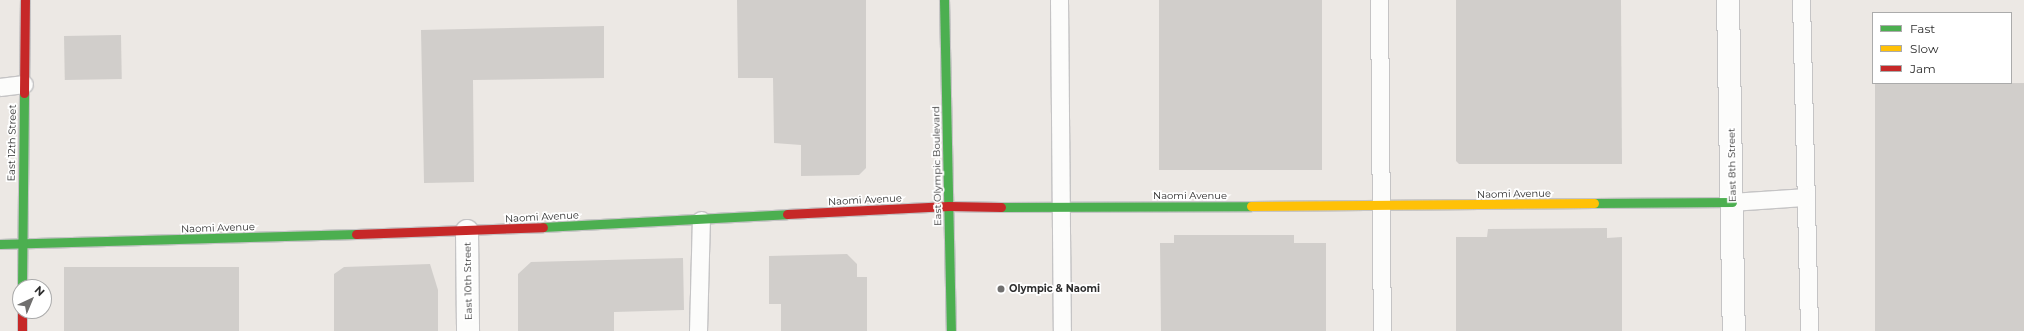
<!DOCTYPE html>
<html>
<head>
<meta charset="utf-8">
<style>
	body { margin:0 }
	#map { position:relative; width:2024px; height:331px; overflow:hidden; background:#ece8e4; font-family:Montserrat,sans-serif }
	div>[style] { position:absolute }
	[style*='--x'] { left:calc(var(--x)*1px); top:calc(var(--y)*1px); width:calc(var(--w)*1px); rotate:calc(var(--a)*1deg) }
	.building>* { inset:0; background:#d1cecb; transform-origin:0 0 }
	.roads { filter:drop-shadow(1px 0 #c5c4c5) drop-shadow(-1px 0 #c5c4c5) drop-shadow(0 1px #c5c4c5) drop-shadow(0 -1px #c5c4c5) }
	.lane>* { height:17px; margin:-8.5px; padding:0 8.5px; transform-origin:8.5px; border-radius:8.5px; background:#fcfcfb }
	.street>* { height:22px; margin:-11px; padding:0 11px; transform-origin:11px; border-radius:11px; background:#fcfcfb }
	.fast>* { height:9px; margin:-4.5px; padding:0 4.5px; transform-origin:4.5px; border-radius:4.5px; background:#4caf50 }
	.slow>* { height:9px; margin:-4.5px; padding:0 4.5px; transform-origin:4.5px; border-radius:4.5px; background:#ffc107 }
	.jam>* { height:9px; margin:-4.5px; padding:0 4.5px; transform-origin:4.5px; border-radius:4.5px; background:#c62828 }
	.dots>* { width:11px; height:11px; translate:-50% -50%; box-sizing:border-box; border:2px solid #fff; border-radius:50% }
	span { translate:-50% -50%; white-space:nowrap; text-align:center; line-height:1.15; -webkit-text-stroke:3.5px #fff; paint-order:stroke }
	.street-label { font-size:10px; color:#2e2e2e }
	.poi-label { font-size:10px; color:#2e2e2e; font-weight:700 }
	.left { translate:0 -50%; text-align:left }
	.legend { position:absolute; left:1872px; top:12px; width:140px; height:72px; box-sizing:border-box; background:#fff; border:1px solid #ababab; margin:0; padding:5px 7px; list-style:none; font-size:12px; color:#2e2e2e }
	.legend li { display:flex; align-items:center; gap:8px; height:20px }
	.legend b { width:20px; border:1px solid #ababab }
	.north { position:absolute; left:12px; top:279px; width:40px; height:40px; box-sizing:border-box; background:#fff; border:1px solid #ababab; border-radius:50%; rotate:44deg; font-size:11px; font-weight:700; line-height:16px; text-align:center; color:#2e2e2e }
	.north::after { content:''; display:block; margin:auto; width:14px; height:18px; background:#706f6e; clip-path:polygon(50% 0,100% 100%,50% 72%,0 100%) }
</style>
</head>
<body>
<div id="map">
	<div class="building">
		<div style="clip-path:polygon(737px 0,866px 0,866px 168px,859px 175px,801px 176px,801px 145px,774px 143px,773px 78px,738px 78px)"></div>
		<div style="left:1159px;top:0;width:163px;height:170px"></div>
		<div style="clip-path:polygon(1456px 0,1621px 0,1622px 164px,1459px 164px,1456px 161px)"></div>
		<div style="clip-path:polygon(604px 26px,604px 78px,473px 80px,474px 182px,424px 183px,421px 30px)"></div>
		<div style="left:121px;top:35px;width:44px;height:57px;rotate:89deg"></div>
		<div style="left:1875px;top:83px;width:149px;height:248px"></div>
		<div style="clip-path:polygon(1607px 228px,1607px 238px,1622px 237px,1622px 331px,1456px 331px,1456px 237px,1487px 237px,1488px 229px)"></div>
		<div style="clip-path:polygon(1174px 235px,1294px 235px,1294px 243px,1326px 243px,1326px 331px,1161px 331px,1160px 243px,1174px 243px)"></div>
		<div style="clip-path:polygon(847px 254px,857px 264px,857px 277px,867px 277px,867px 331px,781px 331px,781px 304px,769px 304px,769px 256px)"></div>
		<div style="clip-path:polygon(683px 258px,684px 310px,614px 312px,614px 331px,518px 331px,518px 274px,531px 262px)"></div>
		<div style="clip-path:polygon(430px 264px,438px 290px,438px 331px,334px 331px,334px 274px,344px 267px)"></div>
		<div style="left:239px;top:267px;width:64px;height:175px;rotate:90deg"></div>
	</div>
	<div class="roads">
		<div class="lane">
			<div style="--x:1059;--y:0;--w:331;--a:89.5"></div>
			<div style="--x:1379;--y:0;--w:331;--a:89.5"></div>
			<div style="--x:1801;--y:0;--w:331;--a:88.6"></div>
			<div style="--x:0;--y:87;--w:24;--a:-7"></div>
			<div style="--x:1732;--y:202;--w:74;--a:-3.9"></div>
			<div style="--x:698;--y:331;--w:111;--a:-88.5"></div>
		</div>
		<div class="street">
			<div style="--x:1728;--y:0;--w:331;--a:89"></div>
			<div style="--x:467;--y:231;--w:100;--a:89.4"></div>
		</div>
		<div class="fast">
			<div style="--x:944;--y:0;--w:331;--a:88.8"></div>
			<div style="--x:1594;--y:203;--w:138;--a:-0.4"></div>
			<div style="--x:1001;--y:207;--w:250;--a:-0.2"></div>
			<div style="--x:543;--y:227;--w:244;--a:-3"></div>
			<div style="--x:0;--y:244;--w:356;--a:-1.6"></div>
			<div style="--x:22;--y:287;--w:194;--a:-89.4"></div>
		</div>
		<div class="slow">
			<div style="--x:1251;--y:206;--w:343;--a:-0.5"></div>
		</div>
		<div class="jam">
			<div style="--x:24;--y:93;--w:93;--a:-89.4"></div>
			<div style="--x:787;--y:214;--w:162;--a:-2.8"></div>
			<div style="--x:949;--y:206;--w:52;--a:1.1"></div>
			<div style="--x:356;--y:234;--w:187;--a:-2.1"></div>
			<div style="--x:22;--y:311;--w:20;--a:90"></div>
		</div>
	</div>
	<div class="dots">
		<div style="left:1001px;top:289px;background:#706f6e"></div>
	</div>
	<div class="street-label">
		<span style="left:12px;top:143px;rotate:-89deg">East 12th Street</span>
		<span style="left:1732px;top:165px;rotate:-91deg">East 8th Street</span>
		<span style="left:937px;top:166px;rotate:-91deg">East Olympic Boulevard</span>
		<span style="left:1514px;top:194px;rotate:-1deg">Naomi Avenue</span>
		<span style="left:1190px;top:196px">Naomi Avenue</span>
		<span style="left:865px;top:200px;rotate:-3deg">Naomi Avenue</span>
		<span style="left:542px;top:217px;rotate:-3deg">Naomi Avenue</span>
		<span style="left:218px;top:228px;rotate:-2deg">Naomi Avenue</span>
		<span style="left:468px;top:281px;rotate:-91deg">East 10th Street</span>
	</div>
	<div class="poi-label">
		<span class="left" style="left:1009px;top:289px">Olympic &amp; Naomi</span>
	</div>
	<ul class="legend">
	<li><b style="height:5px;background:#4caf50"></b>Fast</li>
	<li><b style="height:5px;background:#ffc107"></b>Slow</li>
	<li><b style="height:5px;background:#c62828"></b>Jam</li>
	</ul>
	<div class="north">N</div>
</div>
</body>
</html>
